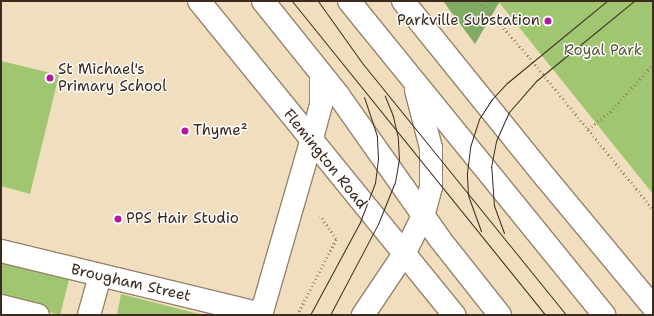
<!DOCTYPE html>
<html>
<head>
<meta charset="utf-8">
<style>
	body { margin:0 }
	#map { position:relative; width:654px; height:316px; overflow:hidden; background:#f0debe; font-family:"Shantell Sans",sans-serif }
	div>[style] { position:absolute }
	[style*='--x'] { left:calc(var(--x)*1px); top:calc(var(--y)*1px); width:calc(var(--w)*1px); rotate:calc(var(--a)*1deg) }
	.green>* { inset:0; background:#a0c671; transform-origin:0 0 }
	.forest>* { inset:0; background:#80ab63 }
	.path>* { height:2.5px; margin-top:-1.25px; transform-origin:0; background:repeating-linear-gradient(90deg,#96846e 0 1px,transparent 0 4px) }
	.roads { filter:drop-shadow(1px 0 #96846e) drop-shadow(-1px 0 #96846e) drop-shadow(0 1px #96846e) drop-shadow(0 -1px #96846e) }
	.minor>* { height:22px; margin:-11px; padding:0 11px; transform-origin:11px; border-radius:11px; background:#fff }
	.major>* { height:22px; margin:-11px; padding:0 11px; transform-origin:11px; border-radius:11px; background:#fff }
	.highway>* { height:22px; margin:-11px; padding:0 11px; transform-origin:11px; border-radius:11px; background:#fff }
	.tram>* { height:1px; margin:-0.5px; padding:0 0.5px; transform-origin:0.5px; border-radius:0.5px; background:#3b2a1e }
	.dots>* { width:11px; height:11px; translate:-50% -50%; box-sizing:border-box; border:2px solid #fff; border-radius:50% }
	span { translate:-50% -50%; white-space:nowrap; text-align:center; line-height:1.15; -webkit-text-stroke:3px #fff; paint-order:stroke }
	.poi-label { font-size:15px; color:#3b2a1e }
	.right { translate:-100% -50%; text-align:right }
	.left { translate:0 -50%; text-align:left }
	.park-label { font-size:15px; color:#595937 }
	.street-label { font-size:15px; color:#3b2a1e }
	.frame { position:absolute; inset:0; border:2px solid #3b2a1e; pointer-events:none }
</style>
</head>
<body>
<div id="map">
	<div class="green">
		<div style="clip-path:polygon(498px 1px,653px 1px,653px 194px)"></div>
		<div style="clip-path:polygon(1px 61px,59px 75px,30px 194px,1px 186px)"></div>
		<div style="left:1px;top:263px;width:70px;height:36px;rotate:14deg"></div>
		<div style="clip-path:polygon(121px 294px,203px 315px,117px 315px)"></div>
	</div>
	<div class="forest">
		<div style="clip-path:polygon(443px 1px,500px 1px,475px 44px)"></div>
	</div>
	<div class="path">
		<div style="--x:480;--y:1;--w:68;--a:48.6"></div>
		<div style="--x:525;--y:52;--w:203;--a:50.8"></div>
		<div style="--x:588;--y:129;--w:28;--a:-38"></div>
		<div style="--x:610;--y:112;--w:64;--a:-48.1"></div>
		<div style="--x:297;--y:315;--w:85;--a:-62.8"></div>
		<div style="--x:336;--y:239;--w:28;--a:-125"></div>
	</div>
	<div class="roads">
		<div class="minor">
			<div style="--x:1;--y:251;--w:268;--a:13.6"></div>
			<div style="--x:1;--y:306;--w:38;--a:14"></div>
			<div style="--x:89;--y:315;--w:41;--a:-74.2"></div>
			<div style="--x:261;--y:315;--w:180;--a:-73.9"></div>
			<div style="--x:363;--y:315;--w:73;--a:-56.1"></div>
		</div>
		<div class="major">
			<div style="--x:199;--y:1;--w:405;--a:50.9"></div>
			<div style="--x:403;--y:1;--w:228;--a:51.1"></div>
			<div style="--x:546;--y:178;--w:168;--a:50.3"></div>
			<div style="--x:311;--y:142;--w:38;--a:-75"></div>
			<div style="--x:321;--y:105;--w:31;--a:-90"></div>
			<div style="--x:404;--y:254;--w:42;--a:-63.4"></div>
		</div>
		<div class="highway">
			<div style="--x:263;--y:1;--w:122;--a:51.3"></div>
			<div style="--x:339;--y:96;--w:174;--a:54.8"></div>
			<div style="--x:439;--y:238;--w:98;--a:51.6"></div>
			<div style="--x:349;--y:1;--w:405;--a:50.9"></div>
			<div style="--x:416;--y:90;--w:60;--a:75.5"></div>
			<div style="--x:431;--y:148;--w:39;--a:90"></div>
			<div style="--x:431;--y:187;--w:30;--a:105"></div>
		</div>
	</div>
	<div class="tram">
		<div style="--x:292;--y:1;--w:403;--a:51.1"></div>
		<div style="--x:318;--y:1;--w:77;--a:54.5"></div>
		<div style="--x:363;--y:64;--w:323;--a:51"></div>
		<div style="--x:481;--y:231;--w:38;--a:-110"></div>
		<div style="--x:468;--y:195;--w:22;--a:-93"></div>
		<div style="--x:467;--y:173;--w:26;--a:-83"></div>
		<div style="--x:470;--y:147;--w:29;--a:-72"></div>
		<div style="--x:479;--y:119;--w:24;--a:-57"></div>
		<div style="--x:492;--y:99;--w:22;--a:-47"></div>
		<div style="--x:507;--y:83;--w:129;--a:-39.4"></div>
		<div style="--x:504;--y:233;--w:29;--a:-110"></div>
		<div style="--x:494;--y:206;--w:39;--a:-94"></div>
		<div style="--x:491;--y:167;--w:26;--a:-79"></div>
		<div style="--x:496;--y:141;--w:32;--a:-66"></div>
		<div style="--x:509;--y:112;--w:41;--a:-48.9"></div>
		<div style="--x:536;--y:81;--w:127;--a:-39.2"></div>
		<div style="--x:310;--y:315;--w:106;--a:-61.7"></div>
		<div style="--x:360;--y:222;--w:42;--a:-69"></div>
		<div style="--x:375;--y:183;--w:25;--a:-83"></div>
		<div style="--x:378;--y:158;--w:22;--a:-93"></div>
		<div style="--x:377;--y:136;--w:41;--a:-108.4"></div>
		<div style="--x:330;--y:315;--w:103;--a:-62.2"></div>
		<div style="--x:378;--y:224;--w:45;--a:-68"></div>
		<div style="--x:395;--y:182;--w:22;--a:-80"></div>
		<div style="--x:399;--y:160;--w:22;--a:-93"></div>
		<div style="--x:398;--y:138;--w:23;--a:-103"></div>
		<div style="--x:393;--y:116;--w:22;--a:-112"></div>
	</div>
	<div class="dots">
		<div style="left:548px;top:21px;background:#b5179e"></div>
		<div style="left:50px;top:78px;background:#b5179e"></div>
		<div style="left:185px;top:131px;background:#b5179e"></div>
		<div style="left:118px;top:219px;background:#b5179e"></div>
	</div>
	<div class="poi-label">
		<span class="right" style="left:540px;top:21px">Parkville Substation</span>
		<span class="left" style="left:58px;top:78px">St Michael's<br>Primary School</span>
		<span class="left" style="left:193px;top:131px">Thyme²</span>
		<span class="left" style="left:126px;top:219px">PPS Hair Studio</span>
	</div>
	<div class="park-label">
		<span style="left:603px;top:51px">Royal Park</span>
	</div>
	<div class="street-label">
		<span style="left:325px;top:159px;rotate:51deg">Flemington Road</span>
		<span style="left:131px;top:283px;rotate:13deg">Brougham Street</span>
	</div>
	<div class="frame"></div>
</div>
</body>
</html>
